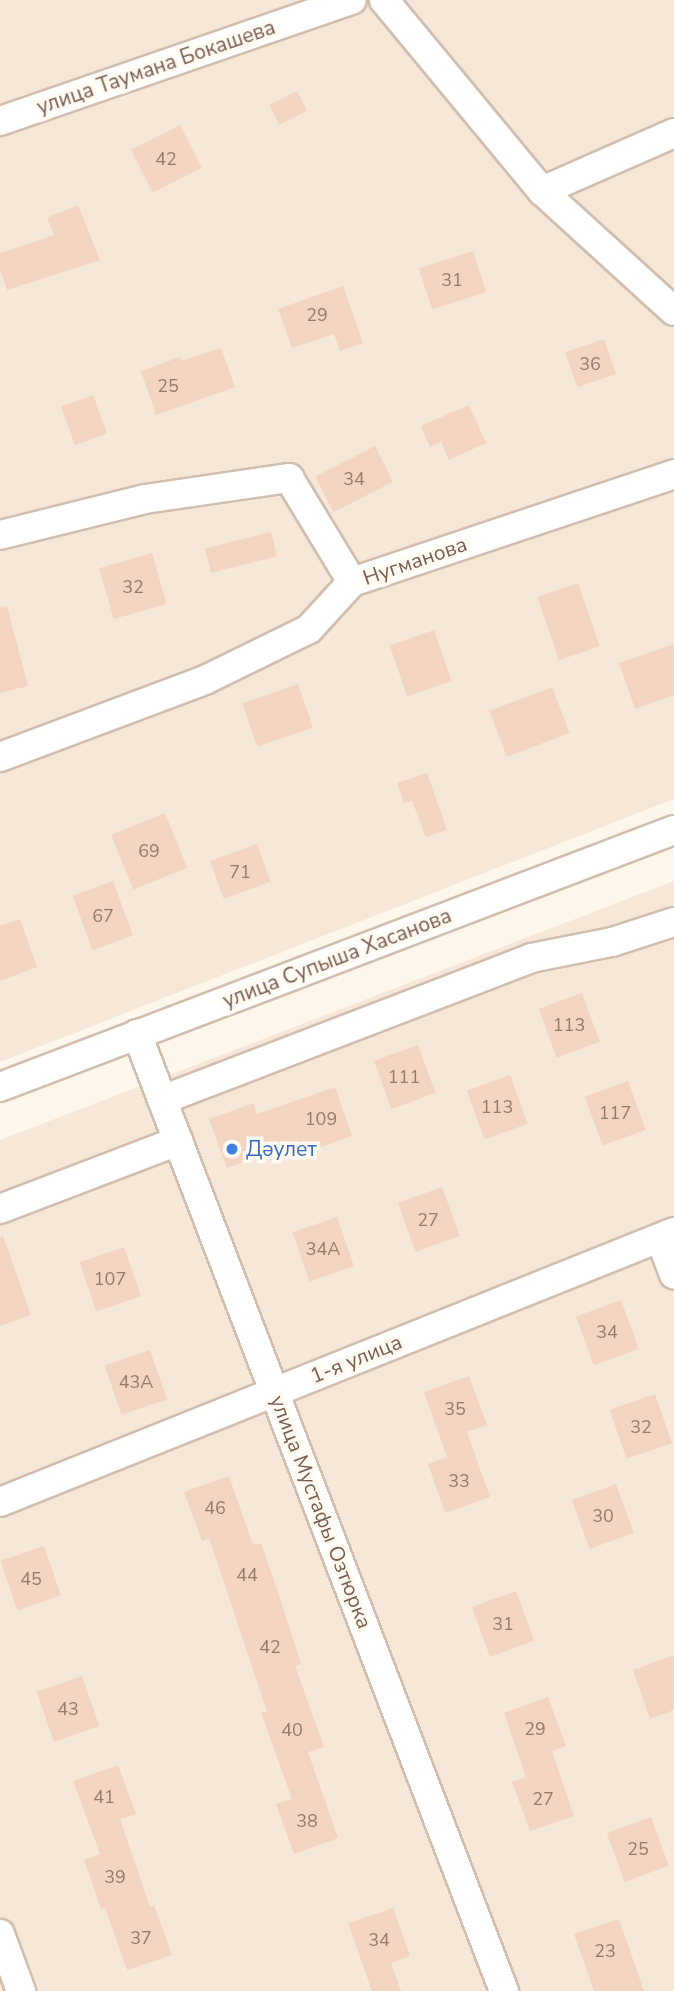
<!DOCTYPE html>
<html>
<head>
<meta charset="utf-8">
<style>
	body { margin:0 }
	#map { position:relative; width:674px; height:1991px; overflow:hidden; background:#fdf6eb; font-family:"Nunito Sans",sans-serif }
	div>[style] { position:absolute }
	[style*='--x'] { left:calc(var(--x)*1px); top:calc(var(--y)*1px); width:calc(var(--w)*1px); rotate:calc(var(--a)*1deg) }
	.residential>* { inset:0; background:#f5e8d9 }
	.building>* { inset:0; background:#f3d5c2; transform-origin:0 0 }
	.roads { filter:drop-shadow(2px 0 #d1beaf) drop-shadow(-2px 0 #d1beaf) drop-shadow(0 2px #d1beaf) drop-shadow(0 -2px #d1beaf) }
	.minor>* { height:28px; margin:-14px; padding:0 14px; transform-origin:14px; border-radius:14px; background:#fff }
	.dots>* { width:19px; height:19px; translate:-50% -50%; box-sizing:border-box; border:4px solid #fffaf2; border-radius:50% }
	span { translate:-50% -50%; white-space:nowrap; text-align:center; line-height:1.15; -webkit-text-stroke:7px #fffaf2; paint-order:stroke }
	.number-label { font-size:18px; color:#987a6a }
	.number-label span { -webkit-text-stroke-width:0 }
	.street-label { font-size:21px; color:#7a5c4d }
	.shop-label { font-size:21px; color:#366cbe }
	.left { translate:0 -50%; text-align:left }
</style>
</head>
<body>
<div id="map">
	<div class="residential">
		<div style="clip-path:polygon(0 0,674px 0,674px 799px,0 1062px)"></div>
		<div style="clip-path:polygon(674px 881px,674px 1991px,0 1991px,0 1140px)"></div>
	</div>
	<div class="building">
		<div style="left:297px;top:91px;width:22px;height:31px;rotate:63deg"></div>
		<div style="left:180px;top:125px;width:48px;height:55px;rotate:63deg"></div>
		<div style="clip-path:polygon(78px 205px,100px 260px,7px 290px,0 269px,0 253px,54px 235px,47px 218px)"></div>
		<div style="left:473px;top:251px;width:43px;height:57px;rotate:72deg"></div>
		<div style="clip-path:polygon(343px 286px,363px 343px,340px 351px,334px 334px,292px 348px,278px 309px)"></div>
		<div style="left:604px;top:339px;width:37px;height:41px;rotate:71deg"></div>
		<div style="clip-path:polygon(221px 348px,235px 387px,156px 415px,141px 371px,180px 357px,181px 361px)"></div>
		<div style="left:93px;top:395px;width:41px;height:34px;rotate:70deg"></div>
		<div style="clip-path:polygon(469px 405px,486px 443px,449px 460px,441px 442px,430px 447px,421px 426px)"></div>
		<div style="left:375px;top:446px;width:40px;height:67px;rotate:63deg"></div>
		<div style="left:271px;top:532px;width:25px;height:68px;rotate:76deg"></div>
		<div style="left:152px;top:553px;width:53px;height:55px;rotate:74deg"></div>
		<div style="left:578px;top:583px;width:67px;height:43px;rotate:71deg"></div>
		<div style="clip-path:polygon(7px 606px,28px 686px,0 693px,0 607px)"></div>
		<div style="left:434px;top:630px;width:54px;height:47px;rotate:71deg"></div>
		<div style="clip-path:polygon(674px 644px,674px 695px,635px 709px,619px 663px)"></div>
		<div style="left:298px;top:684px;width:46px;height:59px;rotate:71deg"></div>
		<div style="left:552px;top:687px;width:49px;height:67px;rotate:69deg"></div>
		<div style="clip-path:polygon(427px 773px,447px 830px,426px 837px,412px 801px,404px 803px,397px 783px)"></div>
		<div style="left:165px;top:813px;width:59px;height:58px;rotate:68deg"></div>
		<div style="left:257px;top:844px;width:40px;height:50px;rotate:70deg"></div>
		<div style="left:113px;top:881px;width:58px;height:43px;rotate:70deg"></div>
		<div style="clip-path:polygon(20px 919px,37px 967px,0 981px,0 926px)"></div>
		<div style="left:582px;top:993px;width:52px;height:46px;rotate:70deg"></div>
		<div style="left:418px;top:1045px;width:51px;height:47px;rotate:70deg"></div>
		<div style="left:510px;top:1075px;width:52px;height:46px;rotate:70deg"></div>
		<div style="left:628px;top:1081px;width:52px;height:46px;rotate:70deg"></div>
		<div style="clip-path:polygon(335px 1087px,352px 1136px,307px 1152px,304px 1141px,227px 1168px,209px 1119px,254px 1103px,257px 1114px)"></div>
		<div style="left:442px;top:1187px;width:52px;height:47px;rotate:70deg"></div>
		<div style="left:337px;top:1217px;width:52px;height:47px;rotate:71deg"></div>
		<div style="clip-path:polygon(3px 1236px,31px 1315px,0 1326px,0 1237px)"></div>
		<div style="left:124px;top:1247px;width:52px;height:47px;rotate:71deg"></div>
		<div style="left:621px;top:1300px;width:52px;height:48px;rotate:70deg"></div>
		<div style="left:150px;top:1350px;width:52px;height:48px;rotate:71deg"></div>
		<div style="clip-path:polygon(469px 1376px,487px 1425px,467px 1432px,490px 1497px,445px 1513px,428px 1464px,447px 1457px,424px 1392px)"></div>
		<div style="left:655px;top:1394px;width:52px;height:48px;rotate:71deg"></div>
		<div style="clip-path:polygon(229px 1476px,253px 1545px,261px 1543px,278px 1592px,301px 1664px,295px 1666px,324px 1747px,308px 1752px,338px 1838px,294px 1854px,276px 1804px,292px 1799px,261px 1713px,267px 1711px,209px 1538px,202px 1541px,184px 1492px)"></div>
		<div style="left:616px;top:1484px;width:52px;height:47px;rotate:70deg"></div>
		<div style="left:44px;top:1546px;width:52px;height:46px;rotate:71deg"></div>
		<div style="left:516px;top:1591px;width:53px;height:47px;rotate:70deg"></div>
		<div style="clip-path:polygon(674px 1655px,674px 1710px,650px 1719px,633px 1670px)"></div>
		<div style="left:82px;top:1676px;width:53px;height:48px;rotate:71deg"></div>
		<div style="clip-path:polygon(548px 1697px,566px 1746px,552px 1751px,574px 1816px,530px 1831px,512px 1782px,526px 1777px,504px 1713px)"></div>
		<div style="clip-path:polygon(118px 1765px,136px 1814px,120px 1819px,150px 1907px,154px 1905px,172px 1955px,127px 1970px,105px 1908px,101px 1909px,84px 1860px,100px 1854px,73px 1781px)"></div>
		<div style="left:651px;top:1817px;width:52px;height:47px;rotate:70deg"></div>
		<div style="clip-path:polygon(393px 1908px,410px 1956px,391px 1963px,401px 1991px,372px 1991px,348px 1923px)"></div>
		<div style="clip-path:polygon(619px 1919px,644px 1991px,594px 1991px,574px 1934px)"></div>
	</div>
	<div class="roads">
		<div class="minor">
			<div style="--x:384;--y:0;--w:248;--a:50.4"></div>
			<div style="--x:542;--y:191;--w:178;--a:42.3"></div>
			<div style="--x:0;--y:121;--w:372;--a:-19"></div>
			<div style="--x:542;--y:191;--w:144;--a:-23.7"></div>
			<div style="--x:0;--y:535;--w:149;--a:-13.9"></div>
			<div style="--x:145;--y:499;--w:146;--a:-8.3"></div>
			<div style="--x:289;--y:478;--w:122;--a:58.8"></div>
			<div style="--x:352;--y:582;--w:340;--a:-18.5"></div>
			<div style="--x:0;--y:757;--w:219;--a:-20.6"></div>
			<div style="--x:205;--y:680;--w:116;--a:-26.1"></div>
			<div style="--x:309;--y:629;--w:64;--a:-47.5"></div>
			<div style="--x:137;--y:1034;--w:1025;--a:69.02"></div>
			<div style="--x:0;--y:1087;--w:721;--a:-20.87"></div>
			<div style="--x:162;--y:1100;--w:395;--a:-21"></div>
			<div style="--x:531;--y:958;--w:83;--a:-11.2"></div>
			<div style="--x:612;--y:942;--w:65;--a:-17.9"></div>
			<div style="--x:0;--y:1209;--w:191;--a:-20.9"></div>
			<div style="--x:660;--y:1238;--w:39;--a:69"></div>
			<div style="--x:0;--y:1502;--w:726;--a:-21.83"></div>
			<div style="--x:0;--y:1934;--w:61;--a:69.8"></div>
		</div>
	</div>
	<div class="dots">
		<div style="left:232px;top:1149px;background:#3f7fe0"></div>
	</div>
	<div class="number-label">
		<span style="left:166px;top:159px">42</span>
		<span style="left:452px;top:280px">31</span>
		<span style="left:317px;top:315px">29</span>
		<span style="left:590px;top:364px">36</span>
		<span style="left:168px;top:386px">25</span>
		<span style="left:354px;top:479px">34</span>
		<span style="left:133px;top:587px">32</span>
		<span style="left:149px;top:851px">69</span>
		<span style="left:240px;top:872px">71</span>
		<span style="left:103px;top:916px">67</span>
		<span style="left:569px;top:1025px">113</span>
		<span style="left:404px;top:1077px">111</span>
		<span style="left:497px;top:1107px">113</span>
		<span style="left:615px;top:1113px">117</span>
		<span style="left:321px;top:1119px">109</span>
		<span style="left:428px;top:1220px">27</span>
		<span style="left:323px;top:1249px">34А</span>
		<span style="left:110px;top:1279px">107</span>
		<span style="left:607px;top:1332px">34</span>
		<span style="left:136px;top:1382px">43А</span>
		<span style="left:455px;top:1409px">35</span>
		<span style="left:641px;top:1427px">32</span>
		<span style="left:459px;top:1481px">33</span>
		<span style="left:215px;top:1508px">46</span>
		<span style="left:603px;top:1516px">30</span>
		<span style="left:247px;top:1575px">44</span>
		<span style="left:31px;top:1579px">45</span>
		<span style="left:503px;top:1624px">31</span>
		<span style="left:270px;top:1647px">42</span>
		<span style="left:68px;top:1709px">43</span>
		<span style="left:535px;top:1729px">29</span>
		<span style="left:292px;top:1730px">40</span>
		<span style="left:104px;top:1797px">41</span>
		<span style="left:543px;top:1799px">27</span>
		<span style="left:307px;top:1821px">38</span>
		<span style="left:638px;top:1849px">25</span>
		<span style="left:115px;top:1877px">39</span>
		<span style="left:141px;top:1938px">37</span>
		<span style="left:379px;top:1940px">34</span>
		<span style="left:605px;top:1951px">23</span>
	</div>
	<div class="street-label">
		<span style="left:156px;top:67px;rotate:-19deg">улица Таумана Бокашева</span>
		<span style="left:415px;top:561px;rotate:-19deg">Нугманова</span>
		<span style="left:337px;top:958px;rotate:-21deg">улица Супыша Хасанова</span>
		<span style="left:356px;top:1359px;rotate:-22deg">1-я улица</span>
		<span style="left:321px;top:1512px;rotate:69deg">улица Мустафы Озтюрка</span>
	</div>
	<div class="shop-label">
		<span class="left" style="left:246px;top:1149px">Дәулет</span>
	</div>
</div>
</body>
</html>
